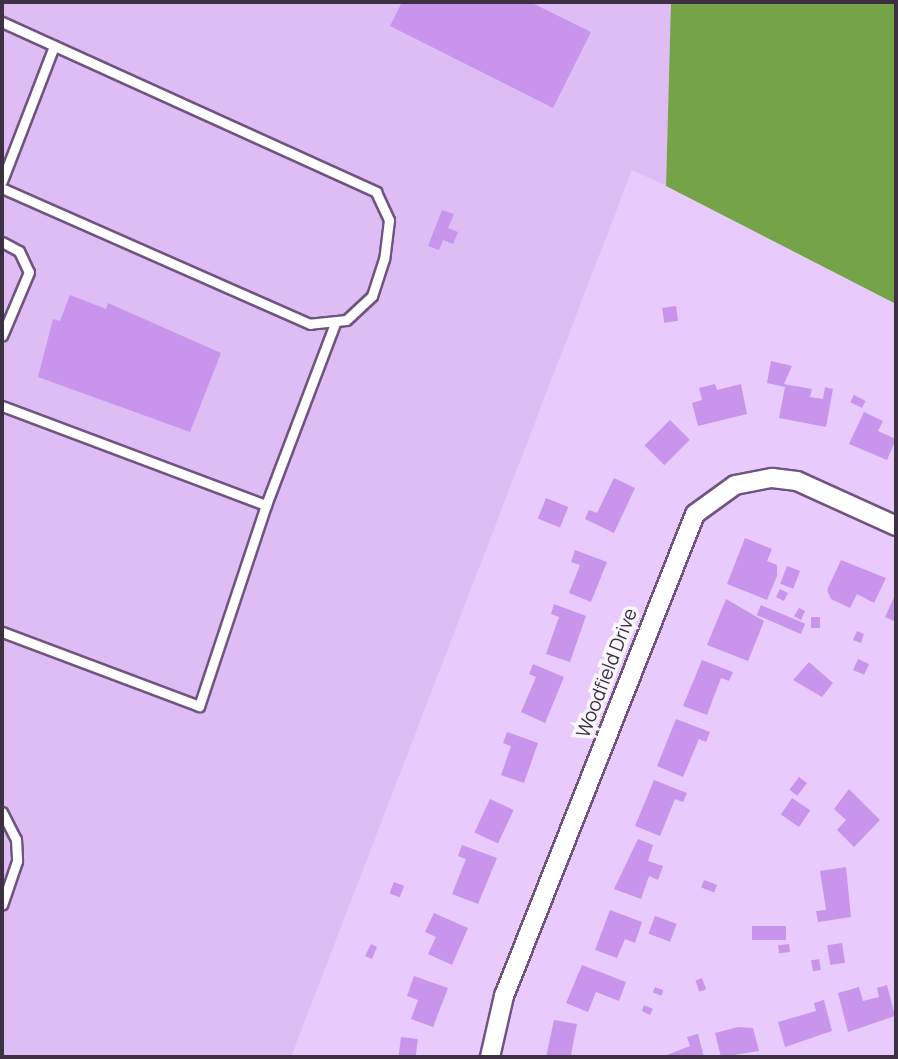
<!DOCTYPE html>
<html>
<head>
<meta charset="utf-8">
<style>
	body { margin:0 }
	#map { position:relative; width:898px; height:1059px; overflow:hidden; background:#e8cbfc; font-family:Manrope,sans-serif }
	div>[style] { position:absolute }
	[style*='--x'] { left:calc(var(--x)*1px); top:calc(var(--y)*1px); width:calc(var(--w)*1px); rotate:calc(var(--a)*1deg) }
	.built>* { inset:0; background:#debdf5 }
	.forest>* { inset:0; background:#75a448 }
	.building>* { inset:0; background:#c994eb; transform-origin:0 0 }
	.roads { filter:drop-shadow(2px 0 #6f5480) drop-shadow(-2px 0 #6f5480) drop-shadow(0 2px #6f5480) drop-shadow(0 -2px #6f5480) }
	.service>* { height:9px; margin:-4.5px; padding:0 4.5px; transform-origin:4.5px; border-radius:4.5px; background:#fff }
	.minor>* { height:18px; margin:-9px; padding:0 9px; transform-origin:9px; border-radius:9px; background:#fff }
	span { translate:-50% -50%; white-space:nowrap; text-align:center; line-height:1.15; -webkit-text-stroke:7px #fbf8fd; paint-order:stroke }
	.street-label { font-size:19px; color:#3c3043 }
	.frame { position:absolute; inset:0; border:4px solid #3c3043; pointer-events:none }
</style>
</head>
<body>
<div id="map">
	<div class="built">
		<div style="clip-path:polygon(2px 2px,671px 2px,666px 186px,632px 170px,291px 1057px,2px 1057px)"></div>
	</div>
	<div class="forest">
		<div style="clip-path:polygon(671px 2px,896px 2px,896px 304px,666px 186px)"></div>
	</div>
	<div class="building">
		<div style="clip-path:polygon(402px 2px,530px 2px,591px 32px,553px 108px,390px 26px)"></div>
		<div style="clip-path:polygon(442px 210px,454px 214px,448px 228px,458px 232px,453px 244px,443px 240px,439px 250px,428px 246px)"></div>
		<div style="clip-path:polygon(70px 295px,106px 309px,108px 303px,221px 353px,190px 432px,38px 377px,53px 319px,60px 321px)"></div>
		<div style="left:676px;top:306px;width:15px;height:14px;rotate:82deg"></div>
		<div style="clip-path:polygon(771px 361px,792px 366px,784px 384px,812px 389px,810px 397px,823px 399px,825px 387px,833px 389px,826px 427px,779px 418px,785px 387px,767px 383px)"></div>
		<div style="clip-path:polygon(715px 384px,717px 390px,741px 384px,747px 414px,698px 426px,692px 403px,702px 400px,699px 388px)"></div>
		<div style="left:854px;top:395px;width:13px;height:8px;rotate:27deg"></div>
		<div style="clip-path:polygon(864px 412px,883px 421px,878px 431px,896px 439px,887px 460px,849px 444px)"></div>
		<div style="left:670px;top:420px;width:28px;height:36px;rotate:45deg"></div>
		<div style="clip-path:polygon(614px 478px,635px 488px,614px 533px,585px 519px,589px 510px,597px 513px)"></div>
		<div style="left:546px;top:498px;width:24px;height:22px;rotate:22deg"></div>
		<div style="clip-path:polygon(745px 538px,772px 549px,767px 561px,777px 565px,777px 576px,767px 600px,727px 584px)"></div>
		<div style="clip-path:polygon(575px 550px,607px 562px,591px 602px,569px 593px,580px 565px,571px 562px)"></div>
		<div style="clip-path:polygon(841px 560px,886px 578px,874px 603px,857px 594px,850px 608px,831px 599px,827px 590px)"></div>
		<div style="left:787px;top:566px;width:14px;height:19px;rotate:21deg"></div>
		<div style="left:780px;top:589px;width:9px;height:9px;rotate:27deg"></div>
		<div style="clip-path:polygon(896px 593px,896px 616px,894px 621px,885px 617px)"></div>
		<div style="clip-path:polygon(726px 599px,764px 621px,748px 661px,707px 645px)"></div>
		<div style="clip-path:polygon(554px 604px,586px 616px,570px 662px,546px 654px,559px 617px,551px 614px)"></div>
		<div style="left:761px;top:605px;width:48px;height:11px;rotate:23deg"></div>
		<div style="clip-path:polygon(799px 608px,805px 611px,801px 620px,794px 616px)"></div>
		<div style="left:811px;top:617px;width:9px;height:11px"></div>
		<div style="clip-path:polygon(857px 631px,864px 634px,861px 643px,853px 640px)"></div>
		<div style="left:858px;top:659px;width:12px;height:12px;rotate:24deg"></div>
		<div style="clip-path:polygon(702px 660px,733px 672px,729px 681px,721px 678px,707px 715px,683px 706px)"></div>
		<div style="clip-path:polygon(809px 662px,833px 683px,822px 697px,793px 680px)"></div>
		<div style="clip-path:polygon(533px 664px,564px 677px,545px 723px,521px 712px,536px 677px,529px 674px)"></div>
		<div style="clip-path:polygon(676px 719px,710px 732px,706px 742px,699px 739px,683px 777px,657px 766px)"></div>
		<div style="clip-path:polygon(507px 732px,538px 743px,524px 783px,501px 775px,511px 746px,503px 743px)"></div>
		<div style="left:799px;top:777px;width:10px;height:16px;rotate:37deg"></div>
		<div style="clip-path:polygon(654px 780px,687px 793px,683px 802px,675px 799px,660px 836px,635px 826px)"></div>
		<div style="clip-path:polygon(849px 789px,880px 820px,854px 847px,837px 830px,846px 820px,834px 809px)"></div>
		<div style="left:792px;top:798px;width:22px;height:20px;rotate:34deg"></div>
		<div style="left:490px;top:799px;width:26px;height:37px;rotate:25deg"></div>
		<div style="clip-path:polygon(638px 839px,653px 845px,648px 861px,663px 866px,658px 880px,649px 876px,641px 899px,614px 889px)"></div>
		<div style="clip-path:polygon(462px 845px,497px 858px,478px 904px,452px 894px,466px 859px,458px 856px)"></div>
		<div style="clip-path:polygon(846px 867px,851px 917px,818px 922px,816px 911px,826px 910px,820px 871px)"></div>
		<div style="left:704px;top:880px;width:14px;height:8px;rotate:21deg"></div>
		<div style="left:394px;top:882px;width:11px;height:12px;rotate:22deg"></div>
		<div style="clip-path:polygon(610px 910px,642px 922px,635px 943px,625px 939px,617px 958px,595px 950px)"></div>
		<div style="clip-path:polygon(434px 913px,468px 928px,452px 965px,428px 954px,436px 937px,425px 932px)"></div>
		<div style="left:655px;top:916px;width:23px;height:19px;rotate:20deg"></div>
		<div style="left:786px;top:926px;width:14px;height:34px;rotate:90deg"></div>
		<div style="left:842px;top:943px;width:20px;height:15px;rotate:81deg"></div>
		<div style="clip-path:polygon(371px 944px,377px 947px,372px 959px,365px 956px)"></div>
		<div style="left:789px;top:944px;width:8px;height:11px;rotate:83deg"></div>
		<div style="left:819px;top:959px;width:11px;height:8px;rotate:80deg"></div>
		<div style="clip-path:polygon(582px 965px,626px 982px,619px 1001px,596px 992px,588px 1012px,566px 1003px)"></div>
		<div style="clip-path:polygon(414px 976px,448px 988px,433px 1027px,411px 1019px,418px 1000px,407px 996px)"></div>
		<div style="left:702px;top:978px;width:12px;height:7px;rotate:70deg"></div>
		<div style="clip-path:polygon(887px 985px,895px 1016px,848px 1032px,838px 993px,859px 987px,863px 1001px,879px 997px,877px 988px)"></div>
		<div style="left:655px;top:987px;width:9px;height:6px;rotate:21deg"></div>
		<div style="clip-path:polygon(824px 1000px,832px 1031px,785px 1047px,778px 1022px,816px 1011px,814px 1003px)"></div>
		<div style="clip-path:polygon(644px 1005px,653px 1009px,650px 1015px,642px 1011px)"></div>
		<div style="clip-path:polygon(554px 1020px,577px 1024px,571px 1055px,577px 1057px,546px 1057px)"></div>
		<div style="clip-path:polygon(738px 1027px,753px 1028px,759px 1051px,721px 1057px,715px 1033px)"></div>
		<div style="clip-path:polygon(698px 1034px,704px 1057px,662px 1057px,690px 1046px,687px 1037px)"></div>
		<div style="left:401px;top:1037px;width:17px;height:20px;rotate:7deg"></div>
	</div>
	<div class="roads">
		<div class="service">
			<div style="--x:2;--y:22;--w:411;--a:24.4"></div>
			<div style="--x:376;--y:192;--w:31;--a:65"></div>
			<div style="--x:389;--y:220;--w:39;--a:97"></div>
			<div style="--x:384;--y:259;--w:39;--a:108"></div>
			<div style="--x:372;--y:296;--w:35;--a:137"></div>
			<div style="--x:346;--y:320;--w:36;--a:174"></div>
			<div style="--x:310;--y:324;--w:337;--a:-156.2"></div>
			<div style="--x:2;--y:181;--w:145;--a:-68.9"></div>
			<div style="--x:2;--y:242;--w:19;--a:28"></div>
			<div style="--x:19;--y:251;--w:23;--a:65"></div>
			<div style="--x:29;--y:272;--w:69;--a:112.9"></div>
			<div style="--x:2;--y:406;--w:282;--a:20.6"></div>
			<div style="--x:266;--y:505;--w:212;--a:108.4"></div>
			<div style="--x:199;--y:706;--w:210;--a:-159.4"></div>
			<div style="--x:266;--y:505;--w:195;--a:-69.2"></div>
			<div style="--x:2;--y:812;--w:30;--a:63"></div>
			<div style="--x:16;--y:839;--w:22;--a:87"></div>
			<div style="--x:17;--y:861;--w:46;--a:108.8"></div>
		</div>
		<div class="minor">
			<div style="--x:490;--y:1057;--w:63;--a:-77.1"></div>
			<div style="--x:504;--y:996;--w:518;--a:-68.38"></div>
			<div style="--x:695;--y:514;--w:49;--a:-35.9"></div>
			<div style="--x:735;--y:485;--w:38;--a:-11"></div>
			<div style="--x:772;--y:478;--w:25;--a:7"></div>
			<div style="--x:797;--y:481;--w:109;--a:24.4"></div>
		</div>
	</div>
	<div class="street-label">
		<span style="left:607px;top:673px;rotate:-69deg">Woodfield Drive</span>
	</div>
	<div class="frame"></div>
</div>
</body>
</html>
